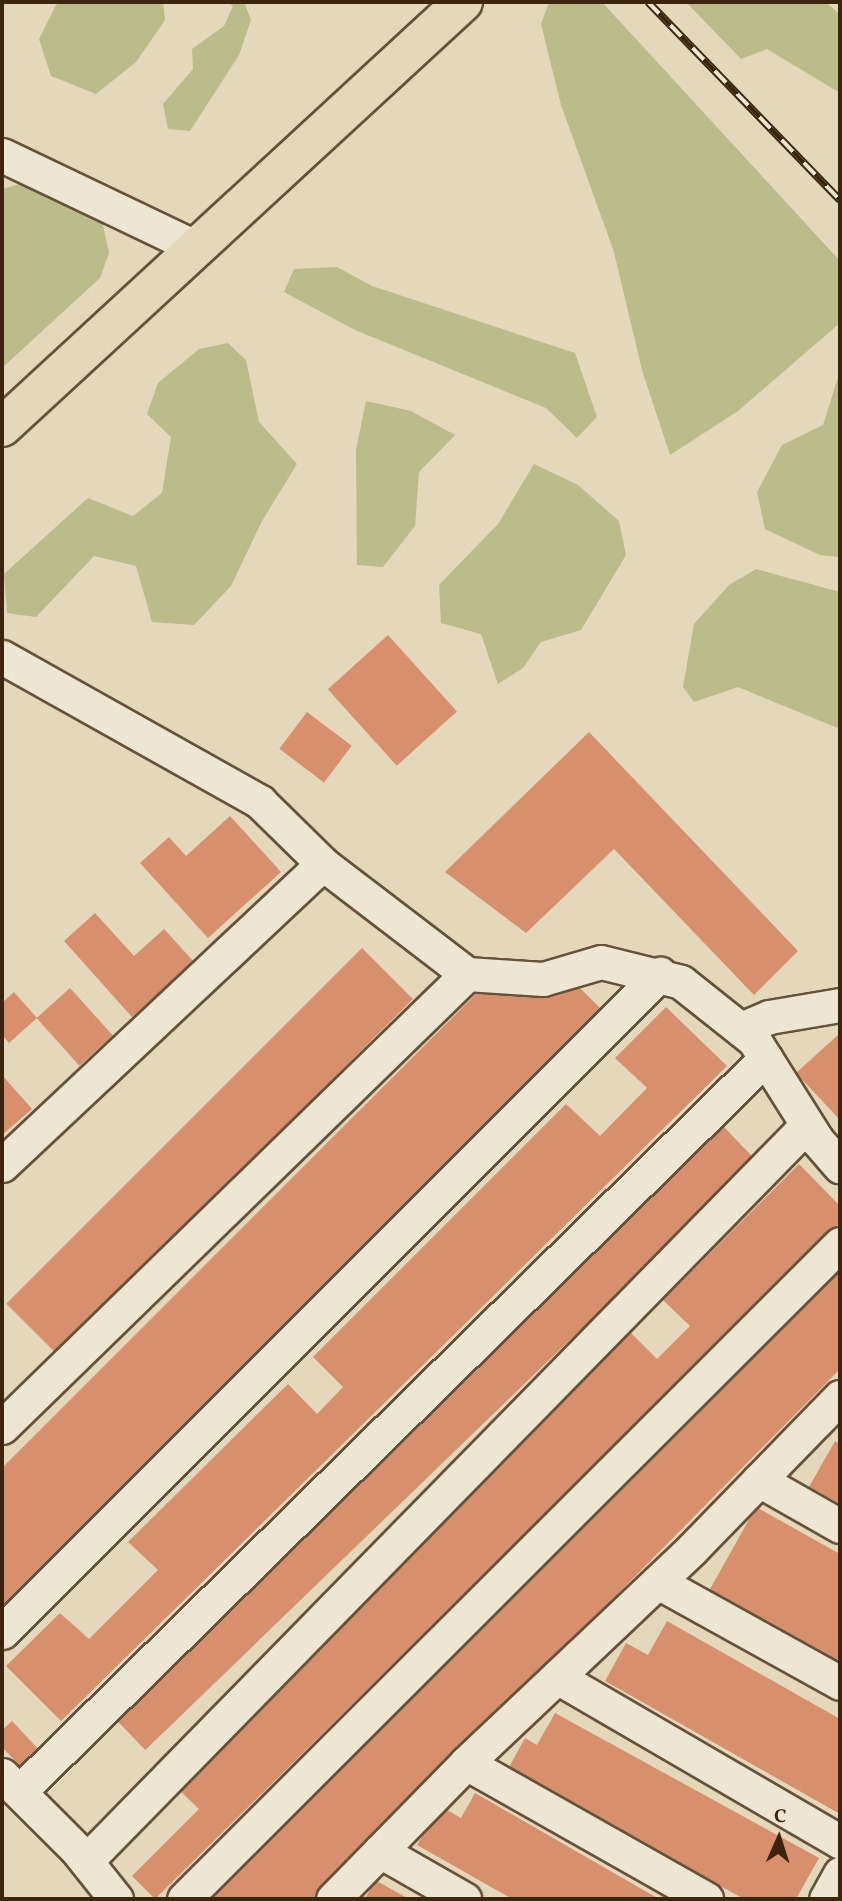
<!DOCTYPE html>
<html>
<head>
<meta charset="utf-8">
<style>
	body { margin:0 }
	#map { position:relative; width:842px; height:1901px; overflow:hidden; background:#e3d8b9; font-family:Vollkorn,serif }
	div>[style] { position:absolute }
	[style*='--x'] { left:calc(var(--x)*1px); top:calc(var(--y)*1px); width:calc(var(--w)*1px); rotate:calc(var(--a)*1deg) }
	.green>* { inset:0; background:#babc8a }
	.building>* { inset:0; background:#d78f6e; transform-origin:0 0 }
	.roads { filter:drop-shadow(2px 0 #65523a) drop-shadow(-2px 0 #65523a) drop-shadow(0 2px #65523a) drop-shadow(0 -2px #65523a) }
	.minor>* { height:33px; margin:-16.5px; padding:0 16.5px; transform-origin:16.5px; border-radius:16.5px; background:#ede6d2 }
	.highway>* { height:38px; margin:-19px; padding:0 19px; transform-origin:19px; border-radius:19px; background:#e3d8b9 }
	.rail>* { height:8px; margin-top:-4px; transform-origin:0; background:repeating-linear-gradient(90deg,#ede6d2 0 16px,#3b250f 0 32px); box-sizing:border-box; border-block:2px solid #3b250f }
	span { translate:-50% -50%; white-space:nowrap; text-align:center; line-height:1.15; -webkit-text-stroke:6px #ede6d2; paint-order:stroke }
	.frame { position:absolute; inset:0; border:4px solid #3b250f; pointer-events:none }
	.north { position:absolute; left:744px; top:1803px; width:70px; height:70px; -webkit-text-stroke:5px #ede6d2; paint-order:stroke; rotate:3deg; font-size:19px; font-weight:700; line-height:28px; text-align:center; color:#3b250f }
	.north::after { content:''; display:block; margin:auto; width:24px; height:32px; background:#3b250f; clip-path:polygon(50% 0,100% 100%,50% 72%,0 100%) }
</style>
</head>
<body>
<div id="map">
	<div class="green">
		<div style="clip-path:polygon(63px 2px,163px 2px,165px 20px,136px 62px,96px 94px,51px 76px,39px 39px,56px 5px)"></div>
		<div style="clip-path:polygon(226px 2px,244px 2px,251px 20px,239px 55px,190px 131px,168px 129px,163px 104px,193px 69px,192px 49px,224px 26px,233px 6px)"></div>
		<div style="clip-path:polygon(549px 2px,602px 2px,840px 261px,840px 323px,738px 411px,670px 455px,642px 370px,614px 252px,561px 105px,541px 24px)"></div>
		<div style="clip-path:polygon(686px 2px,826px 2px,840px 15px,840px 93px,767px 49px,741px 59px)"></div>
		<div style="clip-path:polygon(41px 178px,81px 190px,102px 221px,109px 253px,100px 278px,2px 368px,2px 189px)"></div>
		<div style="clip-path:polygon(337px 267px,372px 286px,575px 353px,597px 417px,577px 438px,546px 408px,355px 330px,284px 292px,294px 269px)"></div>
		<div style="clip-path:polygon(228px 343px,246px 360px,259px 422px,297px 464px,262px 521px,231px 586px,194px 625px,152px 622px,136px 566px,94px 556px,36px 617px,7px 613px,4px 574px,88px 498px,133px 516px,162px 493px,171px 437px,147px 414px,158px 383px,199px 349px)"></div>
		<div style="clip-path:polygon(840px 371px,840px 557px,820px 555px,765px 529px,757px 492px,782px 445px,823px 425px)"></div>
		<div style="clip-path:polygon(366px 401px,411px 411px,455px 435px,419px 472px,415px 526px,383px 567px,357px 565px,356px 450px)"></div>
		<div style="clip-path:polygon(534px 464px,578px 485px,619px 521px,626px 555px,581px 630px,541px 642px,523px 668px,498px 684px,481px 634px,441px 623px,439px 585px,498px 524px)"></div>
		<div style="clip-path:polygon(756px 569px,840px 592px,840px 729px,738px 687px,694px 702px,683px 687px,694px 624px,729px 585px)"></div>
	</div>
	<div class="building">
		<div style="left:388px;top:635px;width:103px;height:81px;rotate:48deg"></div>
		<div style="left:307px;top:712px;width:56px;height:46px;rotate:37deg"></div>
		<div style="clip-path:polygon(589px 732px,798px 951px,754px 995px,614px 849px,526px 933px,445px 872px)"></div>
		<div style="clip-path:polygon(230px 816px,281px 872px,208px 938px,140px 863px,169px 837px,186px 856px)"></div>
		<div style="clip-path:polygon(95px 913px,134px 956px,164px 929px,194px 962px,132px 1017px,64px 941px)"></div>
		<div style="left:362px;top:948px;width:72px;height:503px;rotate:45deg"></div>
		<div style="clip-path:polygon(507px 963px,541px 996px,564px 972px,600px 1008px,2px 1606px,2px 1468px)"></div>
		<div style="left:70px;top:988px;width:64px;height:45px;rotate:48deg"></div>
		<div style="clip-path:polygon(14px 992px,37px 1018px,9px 1043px,2px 1035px,2px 1003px)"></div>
		<div style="clip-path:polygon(666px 1007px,727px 1066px,61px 1721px,6px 1666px,60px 1613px,89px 1639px,158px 1570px,128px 1542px,288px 1384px,317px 1414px,343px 1387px,313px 1357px,566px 1104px,600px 1136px,647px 1088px,615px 1058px)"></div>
		<div style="clip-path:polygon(838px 1035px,840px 1037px,840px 1120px,796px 1073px)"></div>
		<div style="clip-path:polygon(2px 1075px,32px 1109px,2px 1135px)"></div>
		<div style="left:722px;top:1125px;width:49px;height:849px;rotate:46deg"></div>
		<div style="clip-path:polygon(799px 1164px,840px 1206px,840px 1223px,155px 1899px,132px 1876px,199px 1809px,175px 1786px,631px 1333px,657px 1359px,690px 1326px,663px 1300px)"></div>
		<div style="clip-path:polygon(840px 1262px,840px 1369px,316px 1899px,210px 1899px)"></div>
		<div style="clip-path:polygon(835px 1441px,840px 1444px,840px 1504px,809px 1487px)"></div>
		<div style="clip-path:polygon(756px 1507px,840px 1554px,840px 1663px,709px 1591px)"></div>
		<div style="clip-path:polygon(667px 1621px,840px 1719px,840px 1814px,605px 1681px,626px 1643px,648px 1655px)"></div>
		<div style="clip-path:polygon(555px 1713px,819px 1858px,796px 1899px,744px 1899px,508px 1769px,525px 1738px,537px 1745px)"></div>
		<div style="clip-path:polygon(12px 1721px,41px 1752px,23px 1769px,2px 1747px,2px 1730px)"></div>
		<div style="clip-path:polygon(475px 1793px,659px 1899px,512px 1899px,417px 1845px,440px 1806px,461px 1818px)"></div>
		<div style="clip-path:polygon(375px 1880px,409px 1899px,365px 1899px)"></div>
	</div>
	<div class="roads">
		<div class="minor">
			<div style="--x:2;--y:155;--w:212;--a:25.5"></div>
			<div style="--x:2;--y:657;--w:296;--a:29.3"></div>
			<div style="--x:260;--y:802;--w:88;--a:44.5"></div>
			<div style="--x:323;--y:864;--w:181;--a:37.4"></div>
			<div style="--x:467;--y:974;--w:76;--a:3.8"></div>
			<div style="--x:543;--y:979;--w:60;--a:-16.3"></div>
			<div style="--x:601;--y:962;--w:82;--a:14"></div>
			<div style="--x:681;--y:982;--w:93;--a:38.5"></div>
			<div style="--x:754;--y:1040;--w:118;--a:57.8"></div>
			<div style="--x:817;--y:1140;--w:35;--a:49"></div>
			<div style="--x:741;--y:1029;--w:30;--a:-23"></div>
			<div style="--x:769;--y:1017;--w:72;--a:-9.6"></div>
			<div style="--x:2;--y:1165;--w:440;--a:-43.2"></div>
			<div style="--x:2;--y:1427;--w:649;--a:-44.25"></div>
			<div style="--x:759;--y:1480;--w:93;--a:29.6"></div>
			<div style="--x:658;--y:1582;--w:208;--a:29"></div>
			<div style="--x:2;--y:1632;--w:931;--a:-45"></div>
			<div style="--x:557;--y:1677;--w:328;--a:30.2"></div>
			<div style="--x:466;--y:1763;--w:276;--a:29.5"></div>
			<div style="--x:2;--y:1775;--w:106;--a:45"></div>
			<div style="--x:77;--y:1850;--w:63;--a:51.5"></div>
			<div style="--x:21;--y:1790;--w:1044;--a:-44.5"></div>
			<div style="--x:380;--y:1851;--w:97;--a:29.7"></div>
			<div style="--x:86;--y:1861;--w:1030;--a:-45.59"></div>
			<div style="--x:184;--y:1899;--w:927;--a:-44.96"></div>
			<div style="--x:333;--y:1899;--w:190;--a:-45.6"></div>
			<div style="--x:466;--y:1763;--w:311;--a:-43.4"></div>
			<div style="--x:692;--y:1549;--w:212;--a:-45.8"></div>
			<div style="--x:826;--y:1899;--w:29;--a:-61"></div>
		</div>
		<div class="highway">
			<div style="--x:2;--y:427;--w:627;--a:-42.67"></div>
		</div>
	</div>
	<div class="rail">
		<div style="--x:648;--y:2;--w:276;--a:45.9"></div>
	</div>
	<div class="frame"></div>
	<div class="north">С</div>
</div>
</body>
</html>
